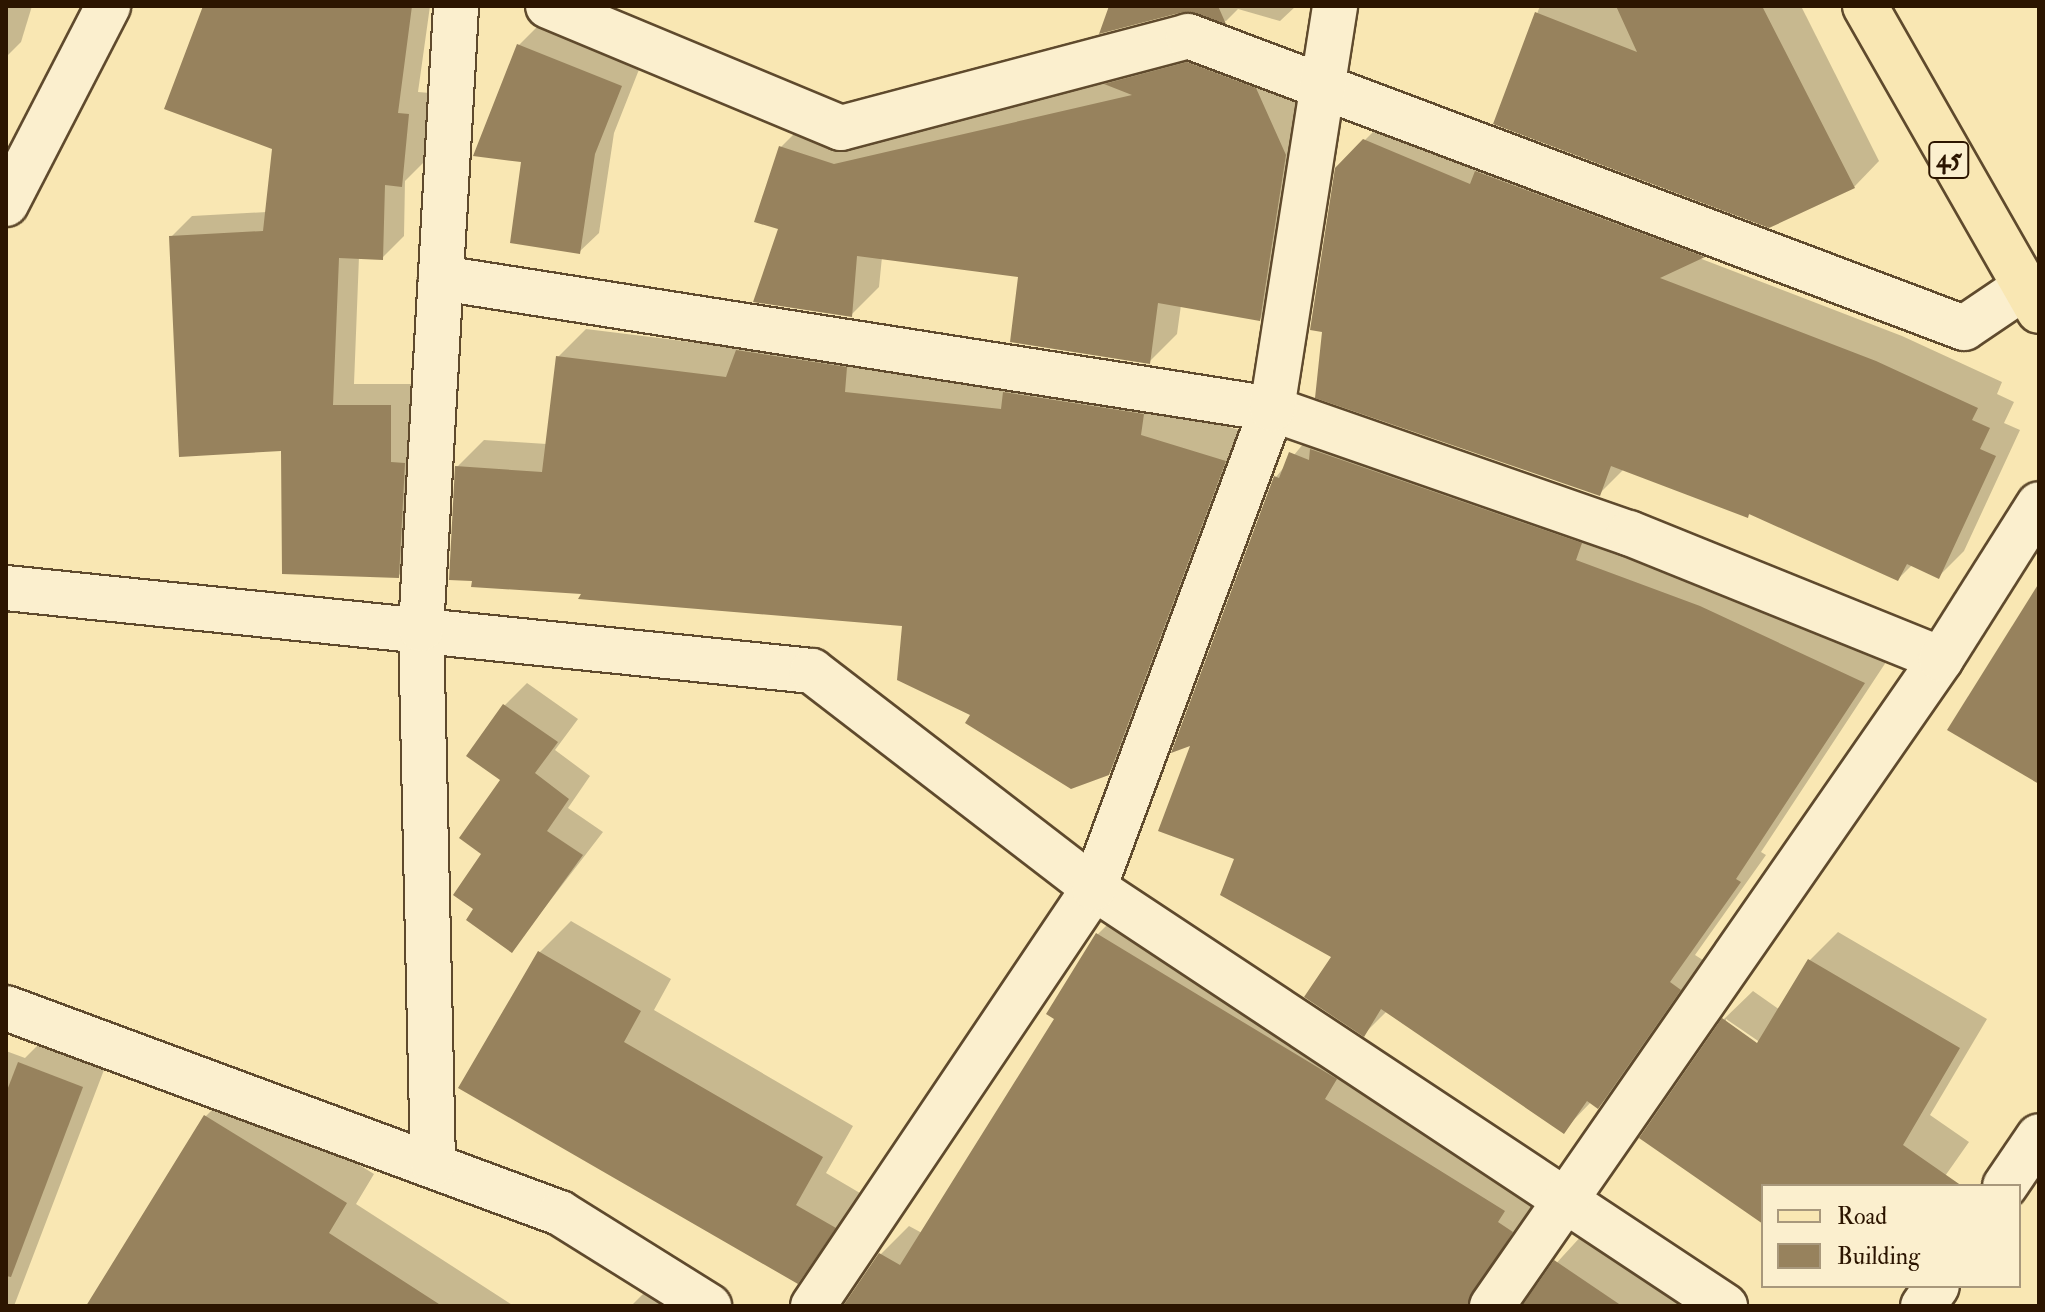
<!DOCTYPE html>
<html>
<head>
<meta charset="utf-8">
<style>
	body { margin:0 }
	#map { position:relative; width:2045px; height:1312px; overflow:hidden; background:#f9e7b3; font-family:"IM FELL Double Pica",serif }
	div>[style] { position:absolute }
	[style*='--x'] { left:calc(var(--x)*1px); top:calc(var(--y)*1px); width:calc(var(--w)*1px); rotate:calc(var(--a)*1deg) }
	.shadow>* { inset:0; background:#0003 }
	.building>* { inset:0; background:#97825d }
	.roads { filter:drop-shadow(2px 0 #5f4a2d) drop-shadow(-2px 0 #5f4a2d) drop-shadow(0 2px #5f4a2d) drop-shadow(0 -2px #5f4a2d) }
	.street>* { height:44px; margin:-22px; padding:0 22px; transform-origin:22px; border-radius:22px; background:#fbefce }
	.secondary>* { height:44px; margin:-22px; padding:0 22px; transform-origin:22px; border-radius:22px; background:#fbefce }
	.primary>* { height:44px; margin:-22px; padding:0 22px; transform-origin:22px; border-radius:22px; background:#f9e7b3 }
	span { translate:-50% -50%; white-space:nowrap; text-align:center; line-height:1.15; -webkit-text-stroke:6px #fbefce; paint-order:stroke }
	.shield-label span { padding:2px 6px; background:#fbefce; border:2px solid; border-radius:6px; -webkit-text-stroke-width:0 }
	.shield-label { font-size:26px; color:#2c1500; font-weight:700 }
	.frame { position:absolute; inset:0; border:8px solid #2c1500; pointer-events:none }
	.legend { position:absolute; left:1761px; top:1184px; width:260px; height:104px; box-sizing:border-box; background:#fbefce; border:2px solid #a8987c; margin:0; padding:10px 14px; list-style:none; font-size:24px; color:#2c1500 }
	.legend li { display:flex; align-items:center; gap:16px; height:40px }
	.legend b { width:40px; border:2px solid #a8987c }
</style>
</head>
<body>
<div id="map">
	<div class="shadow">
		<div style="clip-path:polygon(6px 6px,32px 6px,21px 42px,6px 57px)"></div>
		<div style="clip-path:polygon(214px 6px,430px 6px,418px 92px,430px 93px,423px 163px,405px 181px,404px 236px,382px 258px,359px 257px,354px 384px,412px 384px,420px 554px,398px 576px,283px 449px,171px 237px,192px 216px,267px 212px,274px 147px)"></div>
		<div style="clip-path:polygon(1111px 6px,1296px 6px,1280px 21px,1238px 9px,1226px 21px,1183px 10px)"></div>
		<div style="clip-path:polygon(1540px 6px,1801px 6px,1879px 161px,1854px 187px,1495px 123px)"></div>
		<div style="clip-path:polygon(538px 26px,640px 67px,614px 133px,599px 233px,579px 252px,524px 160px,519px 45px)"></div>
		<div style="clip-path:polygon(1134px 57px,1284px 61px,1314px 126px,1288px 291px,1260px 319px,1181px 305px,1177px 334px,1149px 362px,1020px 275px,882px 257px,879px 287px,851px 315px,781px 228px,781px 147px,809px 119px,863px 137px,1112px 79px)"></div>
		<div style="clip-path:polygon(1391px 114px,1728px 231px,1699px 258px,1902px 336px,2002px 382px,1997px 394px,2014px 402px,2004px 423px,2020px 430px,1964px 551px,1939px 576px,1913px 564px,1898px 579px,1751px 513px,1747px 516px,1624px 469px,1599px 494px,1365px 140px)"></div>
		<div style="clip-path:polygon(765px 323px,1167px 408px,1252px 434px,1136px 745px,1108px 773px,973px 714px,905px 624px,585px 592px,457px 467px,484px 440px,547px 444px,558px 357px,586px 329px,740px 348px)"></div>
		<div style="clip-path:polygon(1317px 427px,1890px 656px,1761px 852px,1766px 855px,1695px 955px,1706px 962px,1624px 1080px,1598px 1107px,1591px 1102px,1563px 1131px,1387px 1011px,1364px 1034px,1334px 957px,1237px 858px,1194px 743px,1276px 477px)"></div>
		<div style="clip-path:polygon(527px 683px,578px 719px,555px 750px,590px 776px,568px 808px,603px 832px,512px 950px,475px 909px,503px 779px,504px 706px)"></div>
		<div style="clip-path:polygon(1126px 906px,1540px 1203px,1520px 1303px,1584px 1233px,1693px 1306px,846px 1306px,881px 1254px,909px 1226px,922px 1233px,1057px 1018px,1048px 1013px,1098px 934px)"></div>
		<div style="clip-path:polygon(571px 921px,671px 979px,654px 1010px,853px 1126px,826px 1173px,865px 1196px,828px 1250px,797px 1282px,461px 1087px,540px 952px)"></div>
		<div style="clip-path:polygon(evenodd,1838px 932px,1987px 1019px,1930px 1115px,1969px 1142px,1938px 1186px,1763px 1186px,1763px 1221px,1724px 1019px,1753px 991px,1780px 1010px,1810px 960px,1838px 932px,1726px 1019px,1767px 1047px,1764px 1050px,1726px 1024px,1726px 1019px)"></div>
		<div style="clip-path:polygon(45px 1038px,107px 1062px,14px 1306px,6px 1306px,6px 1051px,25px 1058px)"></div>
		<div style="clip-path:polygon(234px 1088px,374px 1174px,356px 1204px,514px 1306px,88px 1306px,206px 1116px)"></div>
		<div style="clip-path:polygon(652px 1285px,690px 1306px,631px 1306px)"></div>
	</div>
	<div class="building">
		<div style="clip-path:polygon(203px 6px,412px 6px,398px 113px,409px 114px,402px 187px,385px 185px,383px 260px,339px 258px,333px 405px,391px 405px,391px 462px,405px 463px,399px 578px,282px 574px,281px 451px,179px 457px,169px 236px,263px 231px,272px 149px,164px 109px)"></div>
		<div style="clip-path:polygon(1109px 6px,1218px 6px,1226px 24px,1183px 12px,1099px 34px)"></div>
		<div style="clip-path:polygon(1616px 6px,1762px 6px,1855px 188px,1769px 228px,1493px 124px,1535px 12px,1637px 52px)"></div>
		<div style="clip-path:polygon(517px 44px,622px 86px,595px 154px,580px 254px,510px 243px,521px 162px,473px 156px)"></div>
		<div style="clip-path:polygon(1187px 62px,1256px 88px,1286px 155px,1260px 321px,1158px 303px,1150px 364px,1010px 342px,1018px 277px,857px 256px,852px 317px,753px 302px,778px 229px,754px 222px,779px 146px,834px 164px,1132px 95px,1104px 84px)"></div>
		<div style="clip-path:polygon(1363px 139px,1470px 184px,1475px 171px,1705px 257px,1660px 278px,1876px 361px,1978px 408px,1972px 420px,1990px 428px,1980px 449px,1996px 456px,1939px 579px,1907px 564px,1898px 581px,1749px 514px,1748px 518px,1611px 466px,1600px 496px,1315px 398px,1322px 332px,1310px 330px,1335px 168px)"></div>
		<div style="clip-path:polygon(736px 350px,847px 367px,845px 392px,1001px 409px,1003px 392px,1144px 414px,1141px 435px,1226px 461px,1109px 775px,1071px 789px,965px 723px,970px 715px,897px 680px,902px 626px,578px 599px,581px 594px,471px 587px,472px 581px,449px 580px,455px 466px,542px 472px,556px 356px,726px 377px)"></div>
		<div style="clip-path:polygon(1310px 449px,1582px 543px,1576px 560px,1700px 606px,1865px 683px,1736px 879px,1741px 882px,1670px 982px,1681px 990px,1598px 1109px,1587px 1101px,1564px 1134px,1381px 1009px,1364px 1037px,1304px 997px,1331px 957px,1220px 895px,1234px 859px,1158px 831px,1190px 746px,1171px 753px,1274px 476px,1279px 478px,1289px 452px,1309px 460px)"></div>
		<div style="clip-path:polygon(2039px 583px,2039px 784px,1947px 730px)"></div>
		<div style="clip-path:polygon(503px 704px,558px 742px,535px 773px,569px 799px,547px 831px,583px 855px,512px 953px,466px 920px,473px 909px,453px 895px,481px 854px,459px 838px,500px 780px,466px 756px)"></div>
		<div style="clip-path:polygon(1096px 933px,1337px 1079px,1325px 1099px,1505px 1211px,1498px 1222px,1513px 1232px,1467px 1306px,843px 1306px,879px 1253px,900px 1265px,1054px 1019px,1046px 1014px)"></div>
		<div style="clip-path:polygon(538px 951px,641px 1011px,624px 1042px,823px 1157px,796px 1205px,836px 1228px,798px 1284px,458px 1088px)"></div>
		<div style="clip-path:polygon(1808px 959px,1960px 1048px,1903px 1145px,1962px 1186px,1763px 1186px,1763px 1224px,1639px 1138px,1722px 1018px,1757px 1043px)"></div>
		<div style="clip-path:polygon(18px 1062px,83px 1087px,11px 1277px,6px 1276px,6px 1093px)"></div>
		<div style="clip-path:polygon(204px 1115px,347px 1203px,329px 1233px,442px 1306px,86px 1306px)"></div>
		<div style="clip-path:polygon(1554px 1260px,1622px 1306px,1522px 1306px)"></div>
	</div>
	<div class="roads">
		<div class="street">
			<div style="--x:548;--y:6;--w:317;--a:22.6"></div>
			<div style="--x:841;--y:128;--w:359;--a:-14.8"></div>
			<div style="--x:1188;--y:36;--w:829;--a:20.62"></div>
			<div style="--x:1964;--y:328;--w:71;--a:-34.1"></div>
			<div style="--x:441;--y:278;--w:841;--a:8.96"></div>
			<div style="--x:1272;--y:409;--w:378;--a:19.2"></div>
			<div style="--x:1629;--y:533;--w:336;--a:22"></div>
			<div style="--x:6;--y:588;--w:810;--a:5.88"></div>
			<div style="--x:812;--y:671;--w:356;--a:37.6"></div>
			<div style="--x:1094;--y:888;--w:757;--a:33.52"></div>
			<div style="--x:6;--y:1008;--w:591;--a:20.31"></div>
			<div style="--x:560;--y:1213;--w:176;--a:32"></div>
			<div style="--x:433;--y:1164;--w:535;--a:-91.28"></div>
			<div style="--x:421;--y:629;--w:624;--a:-86.78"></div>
			<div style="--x:2005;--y:1186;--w:60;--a:-55.8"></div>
			<div style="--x:813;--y:1306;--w:504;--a:-56.09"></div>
			<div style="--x:1094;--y:888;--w:511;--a:-69.61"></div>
			<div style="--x:1272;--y:409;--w:408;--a:-81.1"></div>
			<div style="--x:1492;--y:1306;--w:788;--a:-55.24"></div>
			<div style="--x:1941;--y:659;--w:183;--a:-57.7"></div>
			<div style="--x:1923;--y:1306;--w:24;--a:-55"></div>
		</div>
		<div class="secondary">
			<div style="--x:6;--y:204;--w:223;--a:-62.7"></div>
		</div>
		<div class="primary">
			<div style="--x:1865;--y:6;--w:351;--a:60.3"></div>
		</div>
	</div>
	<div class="shield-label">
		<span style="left:1949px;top:160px">45</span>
	</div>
	<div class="frame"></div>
	<ul class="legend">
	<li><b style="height:10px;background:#f9e7b3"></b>Road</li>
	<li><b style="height:22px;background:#97825d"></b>Building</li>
	</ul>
</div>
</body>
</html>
